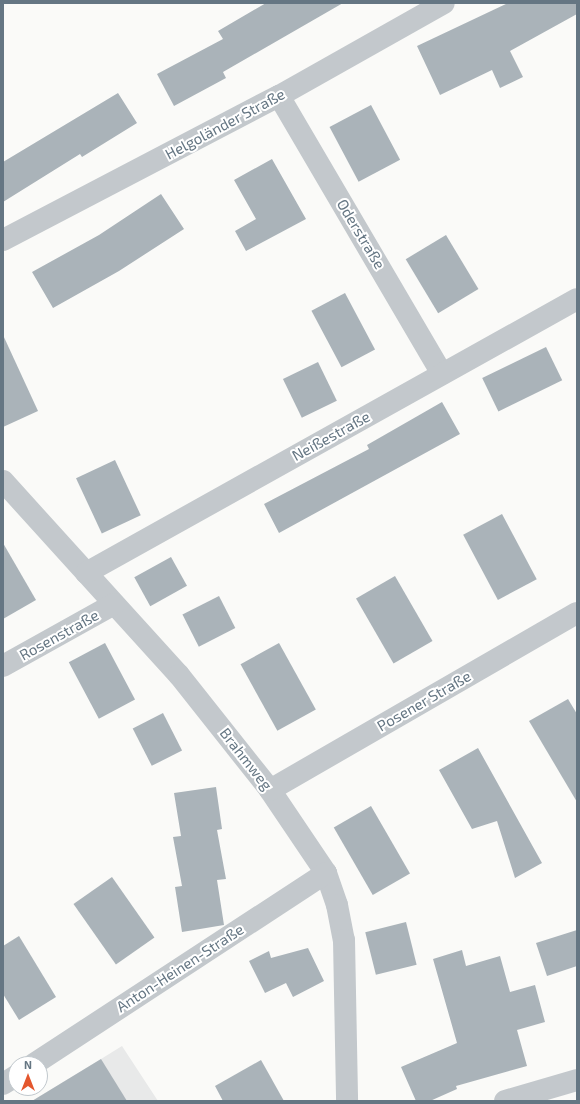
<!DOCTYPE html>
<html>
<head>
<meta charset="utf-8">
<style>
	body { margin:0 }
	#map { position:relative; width:580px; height:1104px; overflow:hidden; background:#fafaf8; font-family:"Exo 2",sans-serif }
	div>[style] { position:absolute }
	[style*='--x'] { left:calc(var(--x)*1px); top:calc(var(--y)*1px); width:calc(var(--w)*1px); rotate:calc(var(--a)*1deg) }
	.built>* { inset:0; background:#e8e9e9 }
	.building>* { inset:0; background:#aab3b9; transform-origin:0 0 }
	.street>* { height:22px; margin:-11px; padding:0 11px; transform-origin:11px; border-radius:11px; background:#c3c8cc }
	span { translate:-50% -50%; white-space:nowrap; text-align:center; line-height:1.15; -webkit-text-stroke:4px #fff; paint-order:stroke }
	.street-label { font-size:15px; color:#657683 }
	.frame { position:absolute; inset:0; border:4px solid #657683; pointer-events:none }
	.north { position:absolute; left:8px; top:1056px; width:40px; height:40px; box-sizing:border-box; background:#fff; border:1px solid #c1c8cd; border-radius:50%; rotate:0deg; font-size:11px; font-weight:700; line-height:16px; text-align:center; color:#657683 }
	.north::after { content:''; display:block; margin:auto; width:14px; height:18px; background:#e4572e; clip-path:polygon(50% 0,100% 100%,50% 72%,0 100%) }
</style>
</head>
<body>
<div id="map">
	<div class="built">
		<div style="clip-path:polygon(122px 1046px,158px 1101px,32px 1101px,101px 1059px)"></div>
	</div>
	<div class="building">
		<div style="clip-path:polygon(266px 3px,343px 3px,223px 72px,226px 78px,174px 106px,157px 74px,223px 39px,218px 31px)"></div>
		<div style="clip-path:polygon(508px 3px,577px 3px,577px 14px,510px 51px,523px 77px,500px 88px,492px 70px,440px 95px,417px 46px)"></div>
		<div style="clip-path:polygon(118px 93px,137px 123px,82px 157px,80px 154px,3px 202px,3px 162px)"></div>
		<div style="left:371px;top:105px;width:62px;height:47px;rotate:62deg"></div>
		<div style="clip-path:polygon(272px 159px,306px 219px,246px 251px,235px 231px,256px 219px,234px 180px)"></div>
		<div style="clip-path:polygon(161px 194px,184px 229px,119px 271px,53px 308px,32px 272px,99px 235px)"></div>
		<div style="left:446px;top:235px;width:63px;height:47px;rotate:59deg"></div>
		<div style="left:345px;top:293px;width:64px;height:38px;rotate:62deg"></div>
		<div style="clip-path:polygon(3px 335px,38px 411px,3px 427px)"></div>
		<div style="left:546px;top:347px;width:37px;height:71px;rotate:64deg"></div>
		<div style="left:318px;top:362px;width:43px;height:39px;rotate:64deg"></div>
		<div style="clip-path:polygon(442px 402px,460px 434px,279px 533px,264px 504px,369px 449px,367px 445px)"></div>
		<div style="left:115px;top:460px;width:61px;height:43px;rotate:65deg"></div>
		<div style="left:502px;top:514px;width:74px;height:44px;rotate:62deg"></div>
		<div style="clip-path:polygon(3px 543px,36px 600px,3px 619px)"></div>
		<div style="left:171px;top:557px;width:33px;height:42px;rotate:61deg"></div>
		<div style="left:395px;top:576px;width:75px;height:45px;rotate:60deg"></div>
		<div style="left:219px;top:596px;width:36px;height:41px;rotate:63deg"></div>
		<div style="left:105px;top:643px;width:64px;height:41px;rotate:62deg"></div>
		<div style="left:279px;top:643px;width:76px;height:44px;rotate:61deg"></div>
		<div style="clip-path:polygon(568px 699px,577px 714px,577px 802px,529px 721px)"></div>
		<div style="left:163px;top:713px;width:42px;height:34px;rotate:63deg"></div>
		<div style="clip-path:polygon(478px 748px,542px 863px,515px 878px,497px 821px,472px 829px,439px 770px)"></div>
		<div style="clip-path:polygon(216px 787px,222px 829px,217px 830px,226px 879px,217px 880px,224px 925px,182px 932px,175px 887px,182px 886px,173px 837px,181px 836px,174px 793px)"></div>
		<div style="left:371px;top:806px;width:78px;height:43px;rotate:60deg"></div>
		<div style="left:112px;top:877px;width:74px;height:47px;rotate:55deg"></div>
		<div style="left:406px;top:922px;width:44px;height:42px;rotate:76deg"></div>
		<div style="clip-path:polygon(577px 930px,577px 966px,547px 976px,536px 943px)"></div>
		<div style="clip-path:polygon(19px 936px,56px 997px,19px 1020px,3px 994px,3px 946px)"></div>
		<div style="clip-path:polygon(308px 948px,324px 981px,293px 997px,286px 983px,265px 993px,249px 961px,269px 951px,271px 958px)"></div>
		<div style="clip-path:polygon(462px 950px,466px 966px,500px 956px,510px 992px,535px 985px,545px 1022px,517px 1030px,527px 1066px,456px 1086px,457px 1089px,430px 1101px,416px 1101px,401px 1067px,457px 1043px,433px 959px)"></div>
		<div style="clip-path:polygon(101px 1059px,127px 1101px,32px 1101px)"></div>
		<div style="clip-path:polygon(261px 1060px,284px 1101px,223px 1101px,215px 1086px)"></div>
	</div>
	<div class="street">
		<div style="--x:279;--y:96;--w:322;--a:59.6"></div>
		<div style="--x:3;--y:240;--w:311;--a:-27.6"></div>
		<div style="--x:279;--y:96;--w:189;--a:-29.4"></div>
		<div style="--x:3;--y:481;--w:262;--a:47.8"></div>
		<div style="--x:179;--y:675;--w:147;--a:51.6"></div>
		<div style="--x:270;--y:790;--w:100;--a:56"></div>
		<div style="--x:326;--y:873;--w:34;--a:71"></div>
		<div style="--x:337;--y:905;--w:36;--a:79"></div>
		<div style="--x:344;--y:940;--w:161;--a:88.9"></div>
		<div style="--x:86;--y:573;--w:562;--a:-29.16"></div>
		<div style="--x:3;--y:666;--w:127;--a:-29.2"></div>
		<div style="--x:270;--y:790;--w:354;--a:-30"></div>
		<div style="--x:34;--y:1064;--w:349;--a:-33.2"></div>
		<div style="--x:3;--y:1084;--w:15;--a:-32"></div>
		<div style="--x:505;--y:1101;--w:75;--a:-16.3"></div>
	</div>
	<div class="street-label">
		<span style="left:225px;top:124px;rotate:-28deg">Helgoländer Straße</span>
		<span style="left:361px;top:234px;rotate:59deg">Oderstraße</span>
		<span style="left:331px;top:436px;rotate:-29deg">Neißestraße</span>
		<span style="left:59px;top:635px;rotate:-29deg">Rosenstraße</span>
		<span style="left:424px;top:701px;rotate:-30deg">Posener Straße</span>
		<span style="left:246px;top:759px;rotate:52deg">Brahmweg</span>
		<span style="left:180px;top:968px;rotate:-33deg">Anton-Heinen-Straße</span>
	</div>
	<div class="frame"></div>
	<div class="north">N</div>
</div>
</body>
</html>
